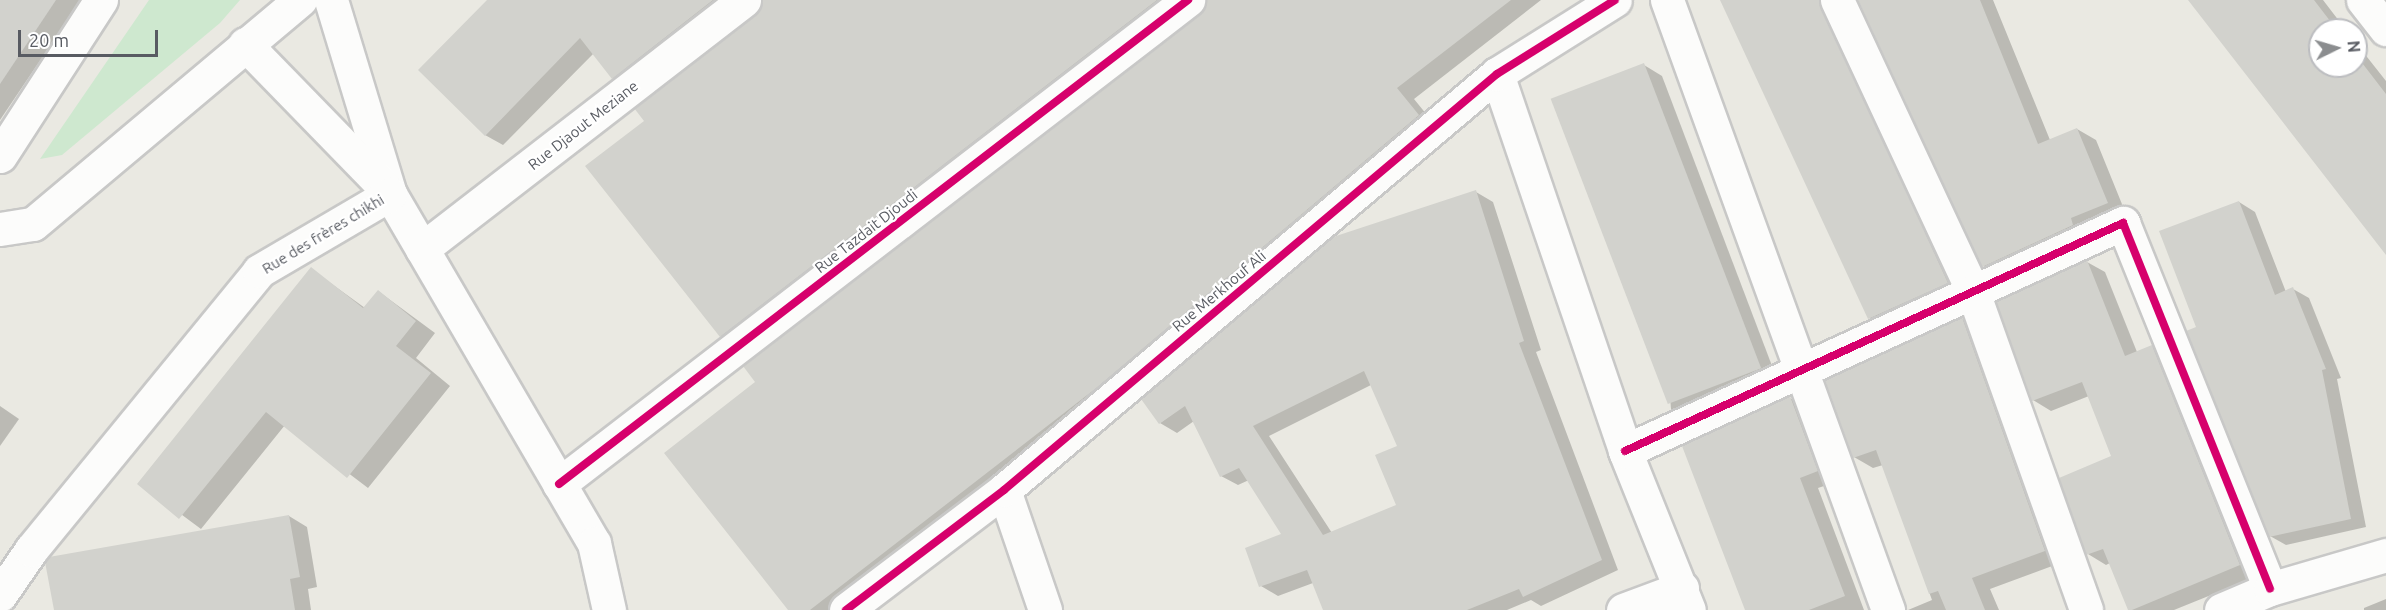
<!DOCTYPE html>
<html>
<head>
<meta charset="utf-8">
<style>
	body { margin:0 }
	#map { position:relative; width:2386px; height:610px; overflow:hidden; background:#eae9e2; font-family:Ubuntu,sans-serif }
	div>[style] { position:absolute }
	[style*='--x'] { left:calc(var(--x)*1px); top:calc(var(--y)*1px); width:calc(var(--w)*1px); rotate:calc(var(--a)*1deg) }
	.green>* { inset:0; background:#cee8cf }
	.shadow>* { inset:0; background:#0003 }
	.building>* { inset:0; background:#d2d2cd; transform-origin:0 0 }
	.roads { filter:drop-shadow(2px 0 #c8c8c7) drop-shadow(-2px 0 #c8c8c7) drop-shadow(0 2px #c8c8c7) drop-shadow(0 -2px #c8c8c7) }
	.street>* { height:33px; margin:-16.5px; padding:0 16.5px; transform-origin:16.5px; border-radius:16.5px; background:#fcfcfb }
	.cycleway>* { height:8px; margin:-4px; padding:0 4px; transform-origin:4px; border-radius:4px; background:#d6006c }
	span { translate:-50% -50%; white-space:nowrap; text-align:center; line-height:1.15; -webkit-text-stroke:4.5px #fff; paint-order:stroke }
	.street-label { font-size:15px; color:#585b62 }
	.north { position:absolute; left:2308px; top:18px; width:60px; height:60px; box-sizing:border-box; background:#fff; border:2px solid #bcbdc0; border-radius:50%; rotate:85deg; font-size:16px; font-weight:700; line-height:24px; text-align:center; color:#585b62 }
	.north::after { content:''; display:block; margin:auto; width:21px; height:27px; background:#8b8d8f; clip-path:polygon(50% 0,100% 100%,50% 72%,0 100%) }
	.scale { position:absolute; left:18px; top:30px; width:140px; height:27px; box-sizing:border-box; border:3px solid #585b62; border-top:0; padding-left:8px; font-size:18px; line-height:21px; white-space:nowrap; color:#585b62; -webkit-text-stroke:4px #fff; paint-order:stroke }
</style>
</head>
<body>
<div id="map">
	<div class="green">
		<div style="clip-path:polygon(149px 0,240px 0,220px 23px,62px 155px,40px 159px)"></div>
	</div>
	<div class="shadow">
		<div style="clip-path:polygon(0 0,81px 0,0 120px)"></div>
		<div style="clip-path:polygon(489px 0,744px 0,630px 88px,613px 78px,594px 53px,503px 145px,485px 135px)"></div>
		<div style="clip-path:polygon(763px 0,1188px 0,739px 346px,721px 336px,646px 121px,757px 16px)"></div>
		<div style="clip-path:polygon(1207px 0,1541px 0,1414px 99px,1436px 126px,849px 610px,789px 610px,757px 383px,1201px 16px)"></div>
		<div style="clip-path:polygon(1722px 0,1843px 0,1966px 293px,1889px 329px,1869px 318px)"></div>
		<div style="clip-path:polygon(1859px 0,1993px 0,2050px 140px,2077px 129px,2096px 140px,2126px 214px,2002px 277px,1983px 266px)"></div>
		<div style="clip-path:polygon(2191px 0,2323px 0,2346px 30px,2320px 30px,2320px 66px,2356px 66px,2356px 43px,2386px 81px,2386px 252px)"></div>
		<div style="clip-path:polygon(1644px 65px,1662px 76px,1777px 379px,1689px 419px,1671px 409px)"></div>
		<div style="clip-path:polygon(evenodd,1476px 192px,1493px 202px,1541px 350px,1536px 352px,1618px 570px,1541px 606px,1531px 600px,1507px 610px,1324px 610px,1313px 583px,1278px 596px,1261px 586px,1283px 535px,1249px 480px,1238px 485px,1221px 476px,1194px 421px,1177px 433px,1160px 423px,1476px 192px,1371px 385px,1399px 447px,1398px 506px,1332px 533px,1269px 436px,1371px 385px)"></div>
		<div style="clip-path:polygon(2239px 202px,2255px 212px,2286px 292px,2293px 289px,2309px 298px,2341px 378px,2337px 379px,2366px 527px,2286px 545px,2270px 536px,2198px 328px)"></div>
		<div style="clip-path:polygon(2087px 262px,2105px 272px,2137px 352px,2152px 346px,2170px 357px,2258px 576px,2174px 610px,2130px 610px,2110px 563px,2106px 565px,2088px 554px,2113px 457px,2089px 396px,2051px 411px,2033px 400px)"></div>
		<div style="clip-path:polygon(311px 269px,365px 308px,378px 291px,435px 333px,416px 358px,450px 386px,368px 488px,285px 425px,201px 529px,139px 483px)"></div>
		<div style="clip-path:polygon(1962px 319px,1981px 330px,2063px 562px,1990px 589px,1999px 610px,1908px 610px,1932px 600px,1883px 465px,1873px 468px,1854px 457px)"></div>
		<div style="clip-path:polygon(1790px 398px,1809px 408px,1836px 482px,1818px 488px,1864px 610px,1746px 610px)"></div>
		<div style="clip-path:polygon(0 406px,19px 419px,0 446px)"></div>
		<div style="clip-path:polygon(289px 516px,307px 527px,317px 587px,308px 589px,311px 610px,56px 610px)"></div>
		<div style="clip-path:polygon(2386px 599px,2386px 610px,2364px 610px,2364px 608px)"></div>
	</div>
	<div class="building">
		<div style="clip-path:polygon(0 0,56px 0,0 84px)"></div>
		<div style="clip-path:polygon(487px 0,713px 0,612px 79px,580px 38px,485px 136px,418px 70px)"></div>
		<div style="clip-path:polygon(762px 0,1157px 0,720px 337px,585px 166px,644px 121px,634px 108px,755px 15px)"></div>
		<div style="clip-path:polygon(1206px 0,1511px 0,1397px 88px,1419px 115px,1095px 389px,810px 610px,788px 610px,664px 453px,755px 382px,743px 366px,1199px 15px)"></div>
		<div style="clip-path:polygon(1720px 0,1819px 0,1948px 283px,1868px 319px)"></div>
		<div style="clip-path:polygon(1858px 0,1980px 0,2038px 144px,2077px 128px,2108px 203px,2071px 218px,2073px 225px,1982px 267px)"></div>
		<div style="clip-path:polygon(2188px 0,2314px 0,2337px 30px,2320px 30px,2320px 66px,2356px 66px,2356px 55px,2386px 94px,2386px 255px)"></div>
		<div style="left:1644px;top:63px;width:327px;height:100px;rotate:69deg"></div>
		<div style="clip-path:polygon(evenodd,1476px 190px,1524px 341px,1519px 343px,1602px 560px,1523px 597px,1519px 589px,1467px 610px,1323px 610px,1307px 570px,1259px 587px,1245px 548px,1281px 534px,1239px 468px,1220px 477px,1185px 406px,1159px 424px,1141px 399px,1333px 237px,1476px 190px,1364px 371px,1397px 446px,1375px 455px,1396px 505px,1323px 535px,1253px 426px,1364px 371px)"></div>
		<div style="clip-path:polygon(2239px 201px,2275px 295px,2293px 287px,2326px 369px,2322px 370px,2351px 519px,2269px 537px,2186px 331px,2196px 327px,2159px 231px)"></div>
		<div style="clip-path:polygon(2087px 260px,2125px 356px,2152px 345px,2240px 565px,2132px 610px,2128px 610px,2103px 549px,2086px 555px,2059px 478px,2111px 456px,2082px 382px,2032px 401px,1996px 302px)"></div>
		<div style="clip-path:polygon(311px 267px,363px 308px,378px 290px,416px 321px,396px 346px,431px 373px,347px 478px,266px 412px,179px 519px,137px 484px)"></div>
		<div style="clip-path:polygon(1962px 317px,2045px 551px,1972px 578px,1985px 610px,1946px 610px,1938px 591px,1929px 594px,1876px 450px,1853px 458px,1825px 380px)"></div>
		<div style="clip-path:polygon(1790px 396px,1818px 471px,1800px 478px,1845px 596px,1809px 610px,1745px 610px,1682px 446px)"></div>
		<div style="clip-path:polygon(289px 515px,300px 577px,290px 579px,295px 610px,54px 610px,45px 562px,49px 557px)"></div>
	</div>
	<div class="roads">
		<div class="street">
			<div style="--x:331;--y:0;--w:203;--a:73.1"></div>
			<div style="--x:390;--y:194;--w:404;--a:59.7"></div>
			<div style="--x:594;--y:543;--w:69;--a:77.4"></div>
			<div style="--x:1667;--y:0;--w:649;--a:70.08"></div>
			<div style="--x:1837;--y:0;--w:322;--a:65"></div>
			<div style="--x:1973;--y:292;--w:337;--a:70.4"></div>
			<div style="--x:2363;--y:0;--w:37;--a:52"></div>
			<div style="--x:245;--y:44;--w:204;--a:45.8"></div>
			<div style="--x:1497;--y:74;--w:398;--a:71.2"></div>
			<div style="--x:1625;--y:451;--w:171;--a:68.1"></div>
			<div style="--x:0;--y:156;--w:186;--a:-57.1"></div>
			<div style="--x:0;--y:229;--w:33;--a:-9"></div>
			<div style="--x:33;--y:224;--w:349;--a:-40"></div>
			<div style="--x:422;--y:249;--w:407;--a:-37.7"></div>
			<div style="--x:1625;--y:451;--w:548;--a:-24.6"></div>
			<div style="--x:2123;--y:223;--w:394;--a:68.1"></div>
			<div style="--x:559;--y:484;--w:794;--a:-37.58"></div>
			<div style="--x:1004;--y:490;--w:127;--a:71.1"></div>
			<div style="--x:0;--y:595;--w:55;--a:-55.4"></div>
			<div style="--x:31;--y:550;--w:360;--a:-50.7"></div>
			<div style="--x:259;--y:271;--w:152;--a:-30.4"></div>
			<div style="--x:846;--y:610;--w:198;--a:-37.2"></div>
			<div style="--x:1004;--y:490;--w:645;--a:-40.16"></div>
			<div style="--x:1497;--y:74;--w:139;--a:-32.1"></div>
			<div style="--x:1623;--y:610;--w:63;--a:-20.4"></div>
			<div style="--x:2221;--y:610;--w:53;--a:-23.2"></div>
			<div style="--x:2270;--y:589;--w:121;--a:-16.3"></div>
		</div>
	</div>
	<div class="cycleway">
		<div style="--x:1625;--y:451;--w:548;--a:-24.6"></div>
		<div style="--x:2123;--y:223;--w:394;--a:68.1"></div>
		<div style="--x:559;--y:484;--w:794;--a:-37.58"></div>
		<div style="--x:846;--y:610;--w:198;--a:-37.2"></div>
		<div style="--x:1004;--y:490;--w:645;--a:-40.16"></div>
		<div style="--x:1497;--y:74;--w:139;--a:-32.1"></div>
	</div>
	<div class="street-label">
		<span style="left:583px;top:125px;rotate:-38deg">Rue Djaout Meziane</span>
		<span style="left:866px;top:231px;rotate:-38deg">Rue Tazdait Djoudi</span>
		<span style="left:323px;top:234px;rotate:-31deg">Rue des frères chikhi</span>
		<span style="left:1219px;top:291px;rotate:-40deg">Rue Merkhouf Ali</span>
	</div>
	<div class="north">N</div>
	<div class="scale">20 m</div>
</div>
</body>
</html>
